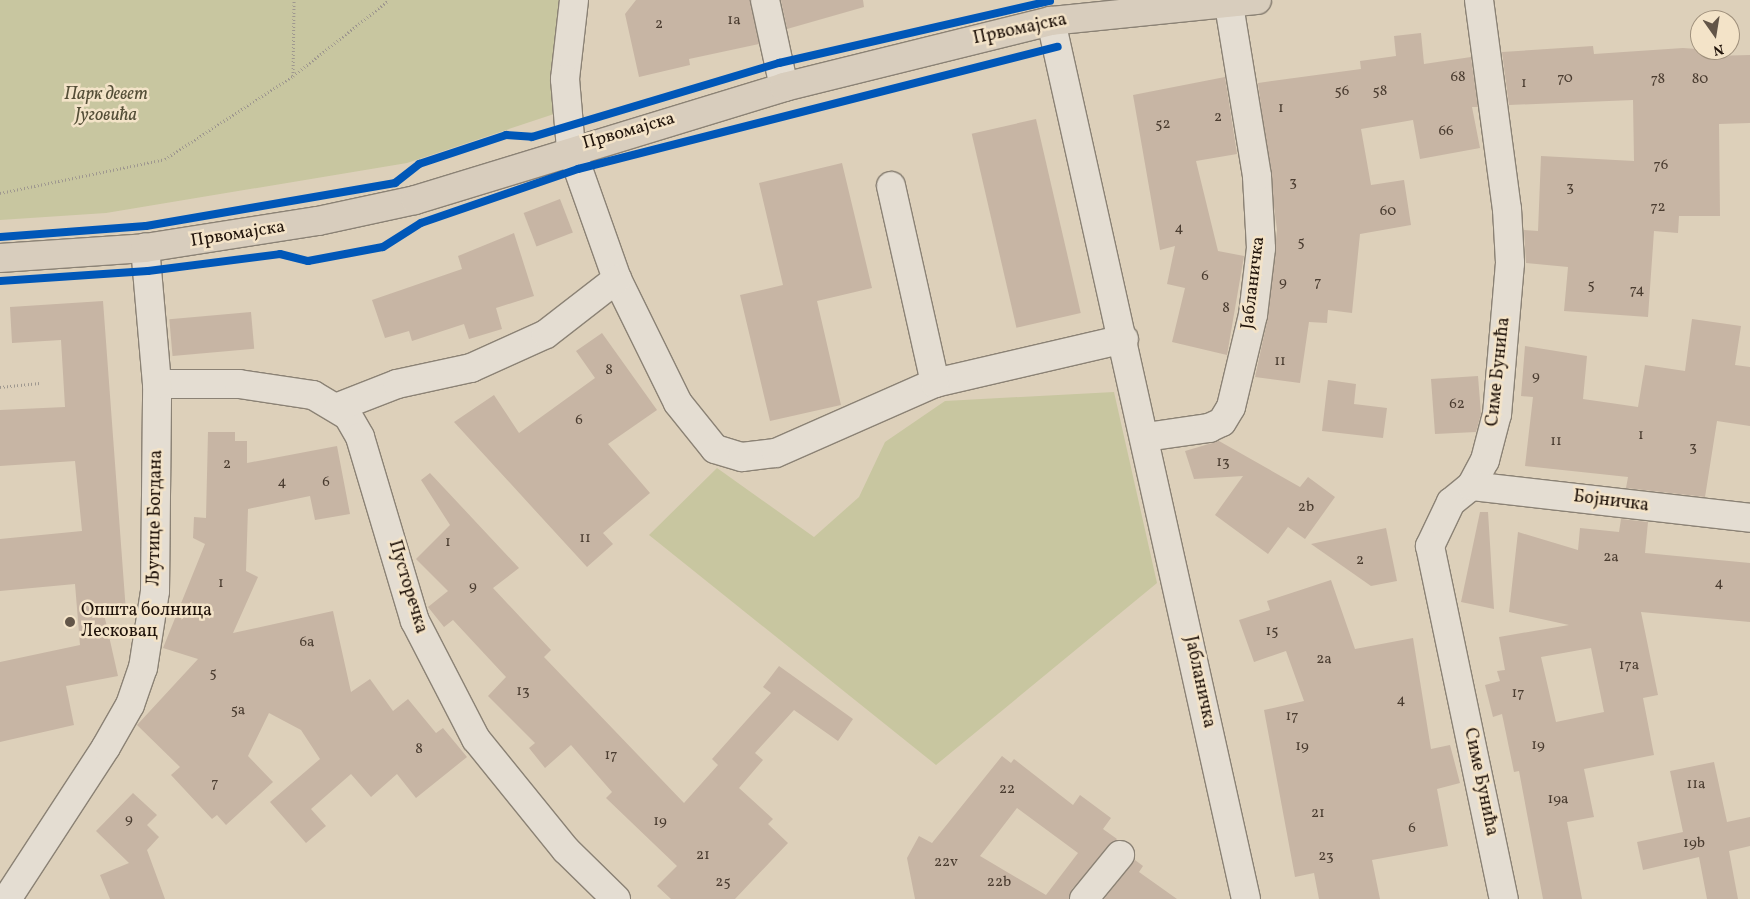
<!DOCTYPE html>
<html>
<head>
<meta charset="utf-8">
<style>
	body { margin:0 }
	#map { position:relative; width:1750px; height:899px; overflow:hidden; background:#ddd0ba; font-family:Vollkorn,serif }
	div>[style] { position:absolute }
	[style*='--x'] { left:calc(var(--x)*1px); top:calc(var(--y)*1px); width:calc(var(--w)*1px); rotate:calc(var(--a)*1deg) }
	.green>* { inset:0; background:#c8c6a0 }
	.building>* { inset:0; background:#c7b5a4; transform-origin:0 0 }
	.path>* { height:3px; margin-top:-1.5px; transform-origin:0; background:repeating-linear-gradient(90deg,#9f988f 0 1px,transparent 0 3.5px) }
	.roads { filter:drop-shadow(1px 0 #8b8275) drop-shadow(-1px 0 #8b8275) drop-shadow(0 1px #8b8275) drop-shadow(0 -1px #8b8275) }
	.minor>* { height:28px; margin:-14px; padding:0 14px; transform-origin:14px; border-radius:14px; background:#e4ddd2 }
	.major>* { height:28px; margin:-14px; padding:0 14px; transform-origin:14px; border-radius:14px; background:#d8cdbd }
	.cycleway>* { height:8px; margin:-4px; padding:0 4px; transform-origin:4px; border-radius:4px; background:#0057b8 }
	.dots>* { width:14px; height:14px; translate:-50% -50%; box-sizing:border-box; border:2px solid #f3e3c8; border-radius:50% }
	span { translate:-50% -50%; white-space:nowrap; text-align:center; line-height:1.15; -webkit-text-stroke:5px #f3e3c8; paint-order:stroke }
	.number-label { font-size:15px; color:#4a3c30 }
	.number-label span { -webkit-text-stroke-width:0 }
	.street-label { font-size:18px; color:#20130a }
	.park-label { font-size:18px; color:#544e37; font-style:italic }
	.poi-label { font-size:18px; color:#20130a }
	.left { translate:0 -50%; text-align:left }
	.north { position:absolute; left:1690px; top:10px; width:50px; height:50px; box-sizing:border-box; background:#f3e3c8; border:1px solid #9f907c; border-radius:50%; rotate:167deg; font-size:14px; font-weight:700; line-height:20px; text-align:center; color:#20130a }
	.north::after { content:''; display:block; margin:auto; width:18px; height:22px; background:#625548; clip-path:polygon(50% 0,100% 100%,50% 72%,0 100%) }
</style>
</head>
<body>
<div id="map">
	<div class="green">
		<div style="clip-path:polygon(0 0,574px 0,566px 110px,407px 163px,106px 213px,0 220px)"></div>
		<div style="clip-path:polygon(1114px 392px,1157px 583px,936px 765px,649px 535px,717px 468px,814px 537px,859px 497px,885px 442px,945px 401px)"></div>
	</div>
	<div class="building">
		<div style="clip-path:polygon(636px 0,750px 0,759px 44px,689px 59px,690px 65px,639px 77px,625px 14px)"></div>
		<div style="clip-path:polygon(781px 0,863px 0,864px 7px,787px 29px)"></div>
		<div style="clip-path:polygon(1421px 33px,1424px 64px,1471px 57px,1478px 107px,1472px 107px,1480px 148px,1420px 159px,1413px 120px,1361px 129px,1371px 185px,1404px 180px,1411px 225px,1360px 234px,1352px 313px,1328px 310px,1327px 323px,1309px 322px,1300px 383px,1255px 377px,1268px 317px,1277px 230px,1258px 83px,1361px 69px,1360px 61px,1396px 56px,1394px 36px)"></div>
		<div style="clip-path:polygon(1593px 46px,1594px 54px,1683px 48px,1711px 50px,1711px 56px,1750px 55px,1750px 123px,1719px 124px,1720px 216px,1679px 216px,1678px 233px,1654px 231px,1648px 317px,1564px 311px,1568px 267px,1526px 263px,1524px 230px,1538px 231px,1541px 156px,1634px 161px,1633px 100px,1509px 105px,1502px 52px)"></div>
		<div style="clip-path:polygon(1225px 77px,1237px 154px,1196px 161px,1218px 251px,1244px 256px,1227px 355px,1172px 342px,1185px 288px,1167px 284px,1175px 246px,1160px 250px,1133px 95px)"></div>
		<div style="left:1036px;top:119px;width:199px;height:66px;rotate:77deg"></div>
		<div style="clip-path:polygon(842px 163px,872px 288px,817px 301px,841px 405px,770px 421px,740px 295px,783px 285px,759px 183px)"></div>
		<div style="left:560px;top:199px;width:36px;height:39px;rotate:69deg"></div>
		<div style="clip-path:polygon(514px 233px,534px 296px,496px 308px,502px 329px,469px 339px,464px 324px,412px 341px,409px 331px,385px 338px,372px 300px,462px 269px,458px 256px)"></div>
		<div style="clip-path:polygon(103px 301px,126px 612px,104px 614px,118px 676px,66px 686px,74px 725px,0 742px,0 662px,80px 645px,75px 584px,0 591px,0 539px,82px 531px,75px 461px,0 466px,0 410px,65px 407px,61px 340px,12px 343px,10px 307px)"></div>
		<div style="left:251px;top:312px;width:37px;height:82px;rotate:85deg"></div>
		<div style="clip-path:polygon(1692px 319px,1741px 326px,1735px 365px,1750px 367px,1750px 426px,1717px 421px,1705px 497px,1626px 488px,1628px 477px,1525px 466px,1533px 397px,1521px 396px,1525px 346px,1587px 356px,1583px 399px,1638px 407px,1645px 365px,1685px 371px)"></div>
		<div style="clip-path:polygon(602px 333px,657px 410px,608px 444px,650px 493px,603px 533px,613px 544px,587px 567px,454px 422px,494px 395px,519px 433px,595px 378px,576px 351px)"></div>
		<div style="clip-path:polygon(1478px 376px,1481px 414px,1476px 432px,1435px 434px,1431px 379px)"></div>
		<div style="clip-path:polygon(1328px 380px,1356px 384px,1354px 404px,1387px 408px,1383px 438px,1322px 431px)"></div>
		<div style="clip-path:polygon(208px 432px,235px 432px,235px 441px,247px 441px,247px 463px,337px 446px,350px 514px,315px 520px,310px 496px,248px 509px,246px 571px,258px 577px,233px 633px,333px 611px,351px 692px,370px 679px,393px 711px,408px 699px,436px 733px,443px 728px,467px 757px,416px 798px,397px 774px,371px 797px,351px 774px,311px 809px,326px 826px,306px 843px,270px 802px,320px 759px,301px 730px,269px 713px,248px 756px,273px 782px,226px 825px,217px 815px,212px 819px,171px 775px,180px 767px,137px 725px,198px 659px,163px 648px,205px 544px,193px 538px,194px 517px,206px 518px)"></div>
		<div style="clip-path:polygon(1219px 441px,1300px 487px,1308px 477px,1335px 497px,1305px 539px,1288px 527px,1268px 554px,1215px 515px,1243px 476px,1194px 479px,1185px 451px)"></div>
		<div style="clip-path:polygon(430px 473px,519px 568px,493px 588px,551px 650px,544px 657px,684px 803px,718px 765px,712px 759px,771px 693px,763px 687px,779px 666px,853px 719px,838px 741px,794px 710px,755px 753px,763px 760px,739px 788px,773px 819px,768px 824px,788px 843px,735px 899px,671px 899px,657px 886px,677px 866px,606px 798px,612px 792px,571px 745px,545px 768px,529px 748px,535px 743px,488px 696px,506px 677px,453px 620px,444px 627px,428px 607px,448px 591px,416px 559px,450px 525px,421px 480px)"></div>
		<div style="clip-path:polygon(1480px 512px,1488px 512px,1494px 609px,1461px 602px)"></div>
		<div style="clip-path:polygon(evenodd,1621px 519px,1648px 522px,1645px 553px,1750px 563px,1750px 622px,1641px 612px,1658px 695px,1643px 698px,1654px 755px,1584px 769px,1594px 817px,1567px 822px,1582px 899px,1543px 899px,1519px 771px,1514px 772px,1502px 714px,1493px 717px,1485px 685px,1500px 681px,1497px 671px,1505px 670px,1499px 637px,1569px 625px,1509px 612px,1518px 532px,1578px 550px,1580px 528px,1619px 532px,1621px 519px,1591px 648px,1604px 712px,1556px 722px,1541px 657px,1591px 648px)"></div>
		<div style="clip-path:polygon(1386px 528px,1397px 581px,1371px 586px,1311px 544px)"></div>
		<div style="clip-path:polygon(1331px 580px,1355px 649px,1413px 638px,1431px 749px,1450px 745px,1460px 783px,1437px 789px,1448px 846px,1372px 860px,1380px 899px,1319px 899px,1314px 873px,1295px 877px,1264px 710px,1304px 701px,1286px 651px,1254px 662px,1239px 620px,1270px 610px,1267px 601px)"></div>
		<div style="clip-path:polygon(evenodd,1002px 756px,1011px 763px,1014px 759px,1073px 805px,1080px 795px,1111px 818px,1103px 829px,1117px 839px,1072px 889px,1069px 899px,915px 899px,907px 858px,919px 836px,932px 843px,1002px 756px,1017px 808px,1078px 853px,1046px 895px,980px 856px,1017px 808px)"></div>
		<div style="clip-path:polygon(1714px 762px,1727px 822px,1750px 817px,1750px 846px,1729px 851px,1738px 899px,1707px 899px,1699px 857px,1643px 870px,1637px 842px,1683px 832px,1670px 771px)"></div>
		<div style="clip-path:polygon(133px 793px,157px 815px,147px 825px,159px 837px,147px 850px,165px 899px,110px 899px,100px 875px,129px 863px,96px 831px)"></div>
		<div style="clip-path:polygon(1135px 860px,1143px 866px,1139px 872px,1177px 899px,1104px 899px)"></div>
	</div>
	<div class="path">
		<div style="--x:293;--y:76;--w:76;--a:-89.2"></div>
		<div style="--x:0;--y:193;--w:168;--a:-11.6"></div>
		<div style="--x:165;--y:159;--w:153;--a:-33"></div>
		<div style="--x:293;--y:76;--w:122;--a:-38.4"></div>
		<div style="--x:0;--y:387;--w:40;--a:-5.7"></div>
	</div>
	<div class="roads">
		<div class="minor">
			<div style="--x:574;--y:0;--w:80;--a:96.5"></div>
			<div style="--x:565;--y:79;--w:70;--a:85.1"></div>
			<div style="--x:571;--y:149;--w:138;--a:70.5"></div>
			<div style="--x:617;--y:279;--w:138;--a:63.8"></div>
			<div style="--x:678;--y:403;--w:59;--a:51.2"></div>
			<div style="--x:715;--y:449;--w:28;--a:17"></div>
			<div style="--x:742;--y:457;--w:34;--a:-7"></div>
			<div style="--x:776;--y:453;--w:174;--a:-23.8"></div>
			<div style="--x:935;--y:383;--w:194;--a:-13.1"></div>
			<div style="--x:765;--y:0;--w:89;--a:77.7"></div>
			<div style="--x:1479;--y:0;--w:211;--a:82.4"></div>
			<div style="--x:1507;--y:209;--w:54;--a:86.8"></div>
			<div style="--x:1510;--y:263;--w:152;--a:94.9"></div>
			<div style="--x:1497;--y:414;--w:48;--a:104.6"></div>
			<div style="--x:1485;--y:460;--w:30;--a:118"></div>
			<div style="--x:1471;--y:486;--w:26;--a:141"></div>
			<div style="--x:1451;--y:502;--w:49;--a:115.5"></div>
			<div style="--x:1430;--y:546;--w:361;--a:78.2"></div>
			<div style="--x:1051;--y:21;--w:899;--a:77.48"></div>
			<div style="--x:891;--y:186;--w:202;--a:77.4"></div>
			<div style="--x:157;--y:384;--w:82;--a:0"></div>
			<div style="--x:239;--y:384;--w:75;--a:8.5"></div>
			<div style="--x:313;--y:395;--w:41;--a:31"></div>
			<div style="--x:348;--y:416;--w:24;--a:60"></div>
			<div style="--x:360;--y:437;--w:192;--a:73.4"></div>
			<div style="--x:415;--y:621;--w:133;--a:62.7"></div>
			<div style="--x:476;--y:739;--w:143;--a:51"></div>
			<div style="--x:566;--y:850;--w:70;--a:44.4"></div>
			<div style="--x:338;--y:407;--w:63;--a:-21.3"></div>
			<div style="--x:397;--y:384;--w:76;--a:-12.2"></div>
			<div style="--x:471;--y:368;--w:82;--a:-24.4"></div>
			<div style="--x:546;--y:334;--w:90;--a:-37.8"></div>
			<div style="--x:1146;--y:437;--w:64;--a:-8.1"></div>
			<div style="--x:1209;--y:428;--w:14;--a:-25"></div>
			<div style="--x:1222;--y:422;--w:17;--a:-59"></div>
			<div style="--x:1231;--y:407;--w:95;--a:-76.6"></div>
			<div style="--x:1253;--y:315;--w:67;--a:-83.2"></div>
			<div style="--x:1261;--y:248;--w:72;--a:-93.2"></div>
			<div style="--x:1257;--y:176;--w:173;--a:-99.3"></div>
			<div style="--x:1471;--y:486;--w:281;--a:6.5"></div>
			<div style="--x:7;--y:899;--w:181;--a:-56.9"></div>
			<div style="--x:106;--y:747;--w:48;--a:-60.3"></div>
			<div style="--x:130;--y:705;--w:39;--a:-71"></div>
			<div style="--x:143;--y:668;--w:78;--a:-81.1"></div>
			<div style="--x:155;--y:591;--w:207;--a:-89.4"></div>
			<div style="--x:157;--y:384;--w:137;--a:-95"></div>
			<div style="--x:1084;--y:899;--w:57;--a:-50.7"></div>
		</div>
		<div class="major">
			<div style="--x:0;--y:258;--w:145;--a:-3.9"></div>
			<div style="--x:145;--y:248;--w:175;--a:-8.9"></div>
			<div style="--x:318;--y:221;--w:99;--a:-12.2"></div>
			<div style="--x:415;--y:200;--w:386;--a:-17"></div>
			<div style="--x:784;--y:87;--w:275;--a:-13.9"></div>
			<div style="--x:1051;--y:21;--w:207;--a:-5.8"></div>
		</div>
	</div>
	<div class="cycleway">
		<div style="--x:0;--y:237;--w:146;--a:-4.3"></div>
		<div style="--x:146;--y:226;--w:253;--a:-9.8"></div>
		<div style="--x:395;--y:183;--w:31;--a:-38"></div>
		<div style="--x:419;--y:164;--w:92;--a:-18.4"></div>
		<div style="--x:506;--y:135;--w:26;--a:4"></div>
		<div style="--x:532;--y:137;--w:258;--a:-16.7"></div>
		<div style="--x:779;--y:63;--w:278;--a:-12.9"></div>
		<div style="--x:0;--y:281;--w:148;--a:-3.9"></div>
		<div style="--x:148;--y:271;--w:133;--a:-7.3"></div>
		<div style="--x:280;--y:254;--w:29;--a:14"></div>
		<div style="--x:308;--y:261;--w:76;--a:-10.6"></div>
		<div style="--x:383;--y:247;--w:45;--a:-32.3"></div>
		<div style="--x:421;--y:223;--w:166;--a:-19"></div>
		<div style="--x:578;--y:169;--w:495;--a:-14.3"></div>
	</div>
	<div class="dots">
		<div style="left:70px;top:622px;background:#625548"></div>
	</div>
	<div class="number-label">
		<span style="left:734px;top:21px">1a</span>
		<span style="left:659px;top:25px">2</span>
		<span style="left:1458px;top:78px">68</span>
		<span style="left:1565px;top:79px">70</span>
		<span style="left:1658px;top:80px">78</span>
		<span style="left:1700px;top:80px">80</span>
		<span style="left:1524px;top:84px">1</span>
		<span style="left:1342px;top:92px">56</span>
		<span style="left:1380px;top:92px">58</span>
		<span style="left:1281px;top:109px">1</span>
		<span style="left:1218px;top:118px">2</span>
		<span style="left:1163px;top:125px">52</span>
		<span style="left:1446px;top:132px">66</span>
		<span style="left:1661px;top:166px">76</span>
		<span style="left:1293px;top:183px">3</span>
		<span style="left:1570px;top:188px">3</span>
		<span style="left:1658px;top:208px">72</span>
		<span style="left:1388px;top:212px">60</span>
		<span style="left:1179px;top:229px">4</span>
		<span style="left:1301px;top:243px">5</span>
		<span style="left:1205px;top:277px">6</span>
		<span style="left:1283px;top:283px">9</span>
		<span style="left:1318px;top:283px">7</span>
		<span style="left:1591px;top:286px">5</span>
		<span style="left:1637px;top:291px">74</span>
		<span style="left:1226px;top:309px">8</span>
		<span style="left:1280px;top:362px">11</span>
		<span style="left:609px;top:371px">8</span>
		<span style="left:1536px;top:377px">9</span>
		<span style="left:1457px;top:405px">62</span>
		<span style="left:579px;top:421px">6</span>
		<span style="left:1641px;top:436px">1</span>
		<span style="left:1556px;top:442px">11</span>
		<span style="left:1693px;top:448px">3</span>
		<span style="left:1223px;top:463px">13</span>
		<span style="left:227px;top:465px">2</span>
		<span style="left:282px;top:483px">4</span>
		<span style="left:326px;top:483px">6</span>
		<span style="left:1306px;top:508px">2b</span>
		<span style="left:585px;top:539px">11</span>
		<span style="left:448px;top:543px">1</span>
		<span style="left:1611px;top:558px">2a</span>
		<span style="left:1360px;top:561px">2</span>
		<span style="left:221px;top:584px">1</span>
		<span style="left:1719px;top:584px">4</span>
		<span style="left:473px;top:587px">9</span>
		<span style="left:1272px;top:632px">15</span>
		<span style="left:307px;top:643px">6a</span>
		<span style="left:1324px;top:660px">2a</span>
		<span style="left:1629px;top:666px">17a</span>
		<span style="left:213px;top:674px">5</span>
		<span style="left:523px;top:692px">13</span>
		<span style="left:1518px;top:694px">17</span>
		<span style="left:1401px;top:701px">4</span>
		<span style="left:238px;top:711px">5a</span>
		<span style="left:1292px;top:717px">17</span>
		<span style="left:1538px;top:746px">19</span>
		<span style="left:1302px;top:747px">19</span>
		<span style="left:419px;top:750px">8</span>
		<span style="left:611px;top:756px">17</span>
		<span style="left:215px;top:784px">7</span>
		<span style="left:1696px;top:785px">11a</span>
		<span style="left:1007px;top:790px">22</span>
		<span style="left:1558px;top:800px">19a</span>
		<span style="left:1318px;top:814px">21</span>
		<span style="left:129px;top:820px">9</span>
		<span style="left:660px;top:822px">19</span>
		<span style="left:1412px;top:829px">6</span>
		<span style="left:1694px;top:844px">19b</span>
		<span style="left:703px;top:856px">21</span>
		<span style="left:1326px;top:857px">23</span>
		<span style="left:946px;top:863px">22v</span>
		<span style="left:723px;top:883px">25</span>
		<span style="left:999px;top:883px">22b</span>
	</div>
	<div class="street-label">
		<span style="left:1020px;top:30px;rotate:-12deg">Првомајска</span>
		<span style="left:629px;top:132px;rotate:-16deg">Првомајска</span>
		<span style="left:238px;top:235px;rotate:-9deg">Првомајска</span>
		<span style="left:1254px;top:283px;rotate:-83deg">Јабланичка</span>
		<span style="left:1499px;top:372px;rotate:-84deg">Симе Бунића</span>
		<span style="left:1611px;top:502px;rotate:7deg">Бојничка</span>
		<span style="left:156px;top:518px;rotate:-89deg">Љутице Богдана</span>
		<span style="left:407px;top:587px;rotate:73deg">Пусторечка</span>
		<span style="left:1199px;top:682px;rotate:78deg">Јабланичка</span>
		<span style="left:1480px;top:782px;rotate:78deg">Симе Бунића</span>
	</div>
	<div class="park-label">
		<span style="left:106px;top:106px">Парк девет<br>Југовића</span>
	</div>
	<div class="poi-label">
		<span class="left" style="left:81px;top:622px">Општа болница<br>Лесковац</span>
	</div>
	<div class="north">N</div>
</div>
</body>
</html>
